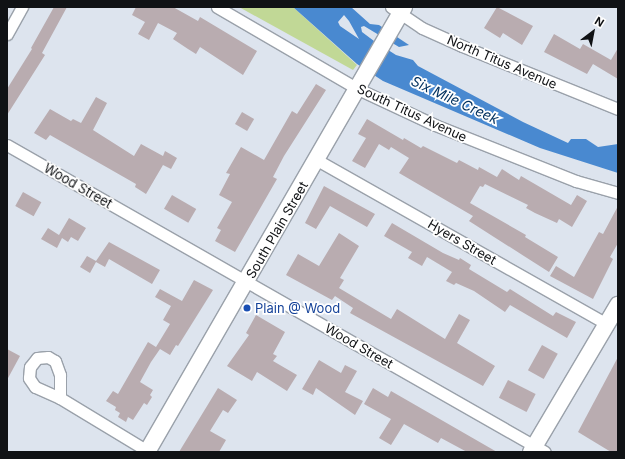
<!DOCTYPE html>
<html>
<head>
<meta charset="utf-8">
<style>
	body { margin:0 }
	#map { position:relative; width:625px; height:459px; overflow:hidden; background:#dde4ee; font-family:Inter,sans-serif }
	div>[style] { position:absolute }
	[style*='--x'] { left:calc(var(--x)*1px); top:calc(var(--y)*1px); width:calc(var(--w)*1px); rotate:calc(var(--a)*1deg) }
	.green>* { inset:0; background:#c1d896 }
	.water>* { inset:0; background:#4989d0 }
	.building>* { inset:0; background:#b9acb0; transform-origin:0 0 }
	.roads { filter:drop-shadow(1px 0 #9aa1aa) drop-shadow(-1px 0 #9aa1aa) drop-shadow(0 1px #9aa1aa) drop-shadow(0 -1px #9aa1aa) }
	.street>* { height:11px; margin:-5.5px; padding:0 5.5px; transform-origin:5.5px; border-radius:5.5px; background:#fff }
	.secondary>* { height:16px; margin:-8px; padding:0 8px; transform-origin:8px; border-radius:8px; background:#fff }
	.dots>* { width:11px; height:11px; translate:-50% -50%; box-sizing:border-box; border:2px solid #fff; border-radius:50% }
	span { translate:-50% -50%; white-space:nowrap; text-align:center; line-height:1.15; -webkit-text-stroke:3.5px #fff; paint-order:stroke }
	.street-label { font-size:13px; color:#101215 }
	.transit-label { font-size:13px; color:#164399 }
	.left { translate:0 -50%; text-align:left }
	.water-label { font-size:14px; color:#02315f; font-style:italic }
	.frame { position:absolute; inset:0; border:8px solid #101215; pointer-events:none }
	.north { position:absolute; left:573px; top:12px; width:40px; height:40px; -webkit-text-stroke:3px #fff; paint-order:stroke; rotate:32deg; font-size:11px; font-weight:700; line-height:16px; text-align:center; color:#101215 }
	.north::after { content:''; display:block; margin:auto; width:14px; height:18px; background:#101215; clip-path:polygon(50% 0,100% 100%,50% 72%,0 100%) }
</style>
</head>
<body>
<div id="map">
	<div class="green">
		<div style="clip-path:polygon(239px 7px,293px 7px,357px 65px,353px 70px)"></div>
	</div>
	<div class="water">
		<div style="clip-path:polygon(evenodd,293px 7px,351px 7px,370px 24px,379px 25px,409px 45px,399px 47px,364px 26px,361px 27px,362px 32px,374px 41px,396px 55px,413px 60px,418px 66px,523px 122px,568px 143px,571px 139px,586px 139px,598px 147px,618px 144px,618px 173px,540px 148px,383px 81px,357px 64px,293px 7px,344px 15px,349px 21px,359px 39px,340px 26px,338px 22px,344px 15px)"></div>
	</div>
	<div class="building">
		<div style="clip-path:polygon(54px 7px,67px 7px,42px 53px,45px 55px,7px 115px,7px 89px,32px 49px,31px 48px)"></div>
		<div style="clip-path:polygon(136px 7px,173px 7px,198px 21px,200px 17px,257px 51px,243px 75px,200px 47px,196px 54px,188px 49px,173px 39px,177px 33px,158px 23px,149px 40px,138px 34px,145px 22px,132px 15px)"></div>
		<div style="clip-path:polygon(497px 7px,533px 26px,522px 45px,503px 33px,500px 38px,484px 28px)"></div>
		<div style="clip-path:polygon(554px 34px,580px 49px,583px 44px,611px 60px,618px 48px,618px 79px,593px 64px,587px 74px,544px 52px)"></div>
		<div style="clip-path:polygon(316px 84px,326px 90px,284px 156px,273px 177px,277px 179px,235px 252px,215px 241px,221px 230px,217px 228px,232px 202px,219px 195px,230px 174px,226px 173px,241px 147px,264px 160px,292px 111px,297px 114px)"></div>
		<div style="clip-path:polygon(96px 97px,107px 103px,93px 130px,134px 156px,141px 144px,163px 156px,165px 151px,177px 158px,171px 169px,163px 165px,146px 194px,135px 187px,136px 184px,50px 135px,46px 140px,34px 133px,50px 109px,71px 121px,73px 119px,81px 123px)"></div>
		<div style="left:242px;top:112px;width:14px;height:14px;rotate:30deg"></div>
		<div style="clip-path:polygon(367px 119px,403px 140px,404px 138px,421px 148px,423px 146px,457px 163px,459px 160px,478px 170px,479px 167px,497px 177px,502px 169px,519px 180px,521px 176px,571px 205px,577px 195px,587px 201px,572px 227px,559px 219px,557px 223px,535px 213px,526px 208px,528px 205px,485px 184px,483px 187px,480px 186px,470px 203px,526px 235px,525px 237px,558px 257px,549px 272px,469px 221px,473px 216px,399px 173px,409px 158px,391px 147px,389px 150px,379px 144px,365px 168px,352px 161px,366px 138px,358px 134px)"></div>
		<div style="clip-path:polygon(324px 186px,375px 214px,367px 227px,330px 206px,316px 229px,305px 223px)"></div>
		<div style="left:23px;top:192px;width:21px;height:16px;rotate:29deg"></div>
		<div style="left:172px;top:195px;width:28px;height:16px;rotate:30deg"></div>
		<div style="clip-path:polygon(618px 206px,618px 243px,610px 257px,613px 259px,593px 299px,550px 276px,556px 266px,574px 277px,599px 232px,603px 234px)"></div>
		<div style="clip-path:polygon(69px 218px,86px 228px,78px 241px,71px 237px,68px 242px,62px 238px,57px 248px,41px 239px,48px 228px,59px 235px)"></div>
		<div style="clip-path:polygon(392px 223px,443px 253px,459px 260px,460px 258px,471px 265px,469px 269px,507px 292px,510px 289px,553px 316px,556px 312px,576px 322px,567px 338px,510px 305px,505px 312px,474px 291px,456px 283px,454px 285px,446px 281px,452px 272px,427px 257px,422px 266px,408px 258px,412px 252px,384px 236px)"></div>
		<div style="clip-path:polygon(339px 233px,359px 246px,340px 278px,344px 280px,339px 288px,391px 319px,397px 309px,445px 339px,459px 314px,470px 320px,457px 343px,495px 366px,483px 386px,350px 313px,353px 308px,335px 296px,332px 300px,286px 275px,298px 254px,319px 266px)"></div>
		<div style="clip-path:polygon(109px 242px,160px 270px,152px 284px,109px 259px,105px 267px,96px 262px,90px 273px,80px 267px,87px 256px,96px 261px)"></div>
		<div style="clip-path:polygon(194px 280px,213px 290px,178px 346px,176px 345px,170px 355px,160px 349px,151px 362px,140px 382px,153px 390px,150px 395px,152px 397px,147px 405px,144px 403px,133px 420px,128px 417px,126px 422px,118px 417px,120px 413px,115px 410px,116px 407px,106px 401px,113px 391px,118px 394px,148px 342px,156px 347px,170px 324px,163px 320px,171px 306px,155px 297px,160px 289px,182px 301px)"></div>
		<div style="clip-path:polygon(256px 315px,285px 332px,273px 354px,277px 356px,273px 361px,297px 375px,287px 391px,257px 372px,252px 381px,227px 366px,249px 335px,246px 333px)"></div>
		<div style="left:542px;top:345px;width:18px;height:29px;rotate:29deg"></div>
		<div style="clip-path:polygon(7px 349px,20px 356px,7px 380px)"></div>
		<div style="clip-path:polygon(618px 357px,618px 452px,611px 452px,578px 432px)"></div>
		<div style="clip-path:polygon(319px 360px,341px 373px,345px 365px,357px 371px,345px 392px,363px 401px,355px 415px,316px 388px,313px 395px,302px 389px)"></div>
		<div style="left:508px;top:380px;width:31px;height:20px;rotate:27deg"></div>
		<div style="clip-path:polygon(218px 388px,237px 400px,228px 413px,223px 410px,210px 431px,226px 440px,219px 452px,179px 452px)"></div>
		<div style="clip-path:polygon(373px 388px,388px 397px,391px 391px,497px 452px,467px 452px,441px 438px,438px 443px,404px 424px,391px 445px,379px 438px,391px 419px,364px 404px)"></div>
	</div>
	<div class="roads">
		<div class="street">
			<div style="--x:217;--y:7;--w:163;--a:30.2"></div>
			<div style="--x:358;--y:89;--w:85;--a:25.1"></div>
			<div style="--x:435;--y:125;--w:152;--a:21.7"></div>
			<div style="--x:576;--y:181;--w:44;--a:15.9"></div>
			<div style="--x:391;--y:7;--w:37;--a:34"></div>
			<div style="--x:422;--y:28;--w:44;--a:24.2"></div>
			<div style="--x:462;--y:46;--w:168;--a:22"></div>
			<div style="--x:7;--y:34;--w:31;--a:-61"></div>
			<div style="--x:7;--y:145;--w:619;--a:29.71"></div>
			<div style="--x:317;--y:160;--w:333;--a:29.5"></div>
			<div style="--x:48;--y:357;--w:8;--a:30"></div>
			<div style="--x:55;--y:361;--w:15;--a:70"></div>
			<div style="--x:60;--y:375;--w:23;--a:90"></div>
			<div style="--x:60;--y:398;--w:27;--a:-156"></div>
			<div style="--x:35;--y:387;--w:11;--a:-124"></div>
			<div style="--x:29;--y:378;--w:11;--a:-85"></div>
			<div style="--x:30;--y:367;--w:11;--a:-52"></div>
			<div style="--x:37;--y:358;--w:11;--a:-5"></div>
			<div style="--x:60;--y:398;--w:104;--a:31.2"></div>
		</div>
		<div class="secondary">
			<div style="--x:147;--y:452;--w:514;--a:-59.99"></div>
			<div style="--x:531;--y:452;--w:171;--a:-59.4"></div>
		</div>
	</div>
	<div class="dots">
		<div style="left:247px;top:308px;background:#1a4fb4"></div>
	</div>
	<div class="street-label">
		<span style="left:502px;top:62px;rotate:23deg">North Titus Avenue</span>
		<span style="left:412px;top:113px;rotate:25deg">South Titus Avenue</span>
		<span style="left:78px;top:186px;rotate:30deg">Wood Street</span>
		<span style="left:277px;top:230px;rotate:-60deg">South Plain Street</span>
		<span style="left:462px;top:242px;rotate:30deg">Hyers Street</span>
		<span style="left:359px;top:346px;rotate:30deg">Wood Street</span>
	</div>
	<div class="transit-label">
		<span class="left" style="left:255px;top:308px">Plain @ Wood</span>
	</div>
	<div class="water-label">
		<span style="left:455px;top:100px;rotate:25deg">Six Mile Creek</span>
	</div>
	<div class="frame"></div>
	<div class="north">N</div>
</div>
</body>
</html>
